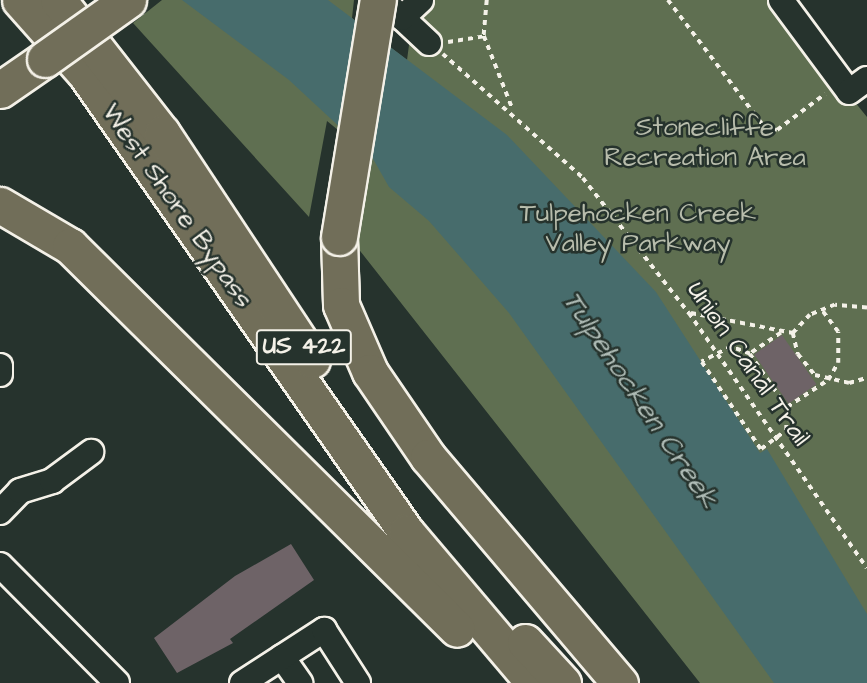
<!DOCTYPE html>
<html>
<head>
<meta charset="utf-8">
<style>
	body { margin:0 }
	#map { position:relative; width:867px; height:683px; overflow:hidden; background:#26332d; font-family:"Architects Daughter",sans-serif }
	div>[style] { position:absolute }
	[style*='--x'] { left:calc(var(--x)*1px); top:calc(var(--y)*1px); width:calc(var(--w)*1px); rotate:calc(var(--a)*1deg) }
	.green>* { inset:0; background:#5f6f51 }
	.water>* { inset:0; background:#476c6c }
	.building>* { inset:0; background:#6e6367; transform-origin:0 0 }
	.path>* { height:3.5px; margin-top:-1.75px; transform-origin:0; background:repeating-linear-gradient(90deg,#f4f1e8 0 5px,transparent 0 10px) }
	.roads { filter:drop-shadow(2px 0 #f4f1e8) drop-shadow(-2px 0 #f4f1e8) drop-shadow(0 2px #f4f1e8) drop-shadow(0 -2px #f4f1e8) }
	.minor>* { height:24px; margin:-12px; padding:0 12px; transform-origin:12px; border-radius:12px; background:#26332d }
	.highway>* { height:35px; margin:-17.5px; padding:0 17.5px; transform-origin:17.5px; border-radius:17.5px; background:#716e59 }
	.bridges { filter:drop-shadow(2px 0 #f4f1e8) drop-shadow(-2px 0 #f4f1e8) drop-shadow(0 2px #f4f1e8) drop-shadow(0 -2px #f4f1e8) }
	.highway-bridge>* { height:35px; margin:-17.5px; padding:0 17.5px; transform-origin:17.5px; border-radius:17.5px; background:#716e59 }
	span { translate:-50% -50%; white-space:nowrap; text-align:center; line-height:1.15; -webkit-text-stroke:5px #26332d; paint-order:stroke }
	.shield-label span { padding:2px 5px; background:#26332d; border:2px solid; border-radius:5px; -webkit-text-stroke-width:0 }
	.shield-label { font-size:24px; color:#f4f1e8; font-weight:700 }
	.park-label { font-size:26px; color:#b8bdac }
	.street-label { font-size:26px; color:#f4f1e8 }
	.water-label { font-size:28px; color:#afbcb6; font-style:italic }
</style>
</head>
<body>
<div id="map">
	<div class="green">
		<div style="clip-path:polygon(162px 0,354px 0,352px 18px,407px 60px,415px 0,772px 0,867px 117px,867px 683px,700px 683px,357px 247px,371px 157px,327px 121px,309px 217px,133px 23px)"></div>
	</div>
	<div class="water">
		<div style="clip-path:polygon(182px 0,328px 0,507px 135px,656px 292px,760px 453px,767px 449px,867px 614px,867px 683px,774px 683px,509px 313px,429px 221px,389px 187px,372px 157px,289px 80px)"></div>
	</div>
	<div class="building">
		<div style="left:782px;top:335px;width:60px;height:34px;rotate:55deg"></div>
		<div style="clip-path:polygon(291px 544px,314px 580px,230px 639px,233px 643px,177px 673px,154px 638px,235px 576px)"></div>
	</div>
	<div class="path">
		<div style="--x:487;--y:0;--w:36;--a:95"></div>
		<div style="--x:484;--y:36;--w:79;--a:68.6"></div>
		<div style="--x:668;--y:0;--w:161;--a:52.8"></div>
		<div style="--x:765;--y:128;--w:12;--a:9"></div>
		<div style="--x:777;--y:130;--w:60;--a:-36.9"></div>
		<div style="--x:448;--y:42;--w:36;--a:-9"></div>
		<div style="--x:443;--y:54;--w:187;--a:41.5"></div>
		<div style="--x:583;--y:178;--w:172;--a:51.9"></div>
		<div style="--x:689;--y:313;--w:311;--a:55.1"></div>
		<div style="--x:867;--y:308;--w:32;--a:-175"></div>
		<div style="--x:835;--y:305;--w:27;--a:158"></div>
		<div style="--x:810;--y:315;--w:25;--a:133"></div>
		<div style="--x:793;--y:333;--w:22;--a:77"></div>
		<div style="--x:798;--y:354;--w:27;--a:51"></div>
		<div style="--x:815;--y:375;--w:35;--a:13"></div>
		<div style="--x:849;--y:383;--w:19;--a:-16"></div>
		<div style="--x:691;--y:313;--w:104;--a:11.1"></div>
		<div style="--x:781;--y:333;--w:37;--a:146"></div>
		<div style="--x:750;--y:354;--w:65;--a:55.1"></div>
		<div style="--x:787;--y:407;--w:49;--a:-33.4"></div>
		<div style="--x:828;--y:380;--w:20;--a:-60"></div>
		<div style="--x:838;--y:363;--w:31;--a:-90"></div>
		<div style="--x:838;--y:332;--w:26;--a:-127"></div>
		<div style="--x:750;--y:354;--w:20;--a:-160"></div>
		<div style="--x:731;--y:347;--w:33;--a:153"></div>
		<div style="--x:702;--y:362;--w:105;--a:55.9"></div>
		<div style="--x:761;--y:449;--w:31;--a:-37"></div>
		<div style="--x:786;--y:430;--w:23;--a:-88"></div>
	</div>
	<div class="roads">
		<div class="minor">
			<div style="--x:383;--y:0;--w:63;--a:43.1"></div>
			<div style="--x:781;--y:0;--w:114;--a:53.5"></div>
			<div style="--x:849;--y:92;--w:22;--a:-36"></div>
			<div style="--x:402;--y:18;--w:26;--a:-43"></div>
			<div style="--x:0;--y:366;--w:8;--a:90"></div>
			<div style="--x:0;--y:512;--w:29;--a:-46"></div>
			<div style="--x:20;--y:491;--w:34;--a:-17"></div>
			<div style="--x:52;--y:481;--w:49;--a:-36.6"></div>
			<div style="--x:0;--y:565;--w:166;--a:45.2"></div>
			<div style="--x:282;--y:657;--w:32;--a:55"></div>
			<div style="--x:242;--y:683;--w:98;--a:-32.9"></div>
			<div style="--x:324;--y:630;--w:63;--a:57.3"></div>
		</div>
		<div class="highway">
			<div style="--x:20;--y:0;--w:98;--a:48.3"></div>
			<div style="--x:85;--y:73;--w:560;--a:55.03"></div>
			<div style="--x:406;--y:532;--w:198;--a:49.7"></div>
			<div style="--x:58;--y:0;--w:169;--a:52"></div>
			<div style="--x:162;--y:133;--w:272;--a:56.5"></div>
			<div style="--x:0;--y:90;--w:55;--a:-34.6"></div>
			<div style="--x:0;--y:205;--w:81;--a:30.4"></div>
			<div style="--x:70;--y:246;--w:544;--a:44.7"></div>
			<div style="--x:339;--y:237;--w:68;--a:88.3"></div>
			<div style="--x:341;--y:305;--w:73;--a:66.6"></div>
			<div style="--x:370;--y:372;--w:103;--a:55.7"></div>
			<div style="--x:428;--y:457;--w:297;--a:49.7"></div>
			<div style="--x:525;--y:642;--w:56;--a:47.2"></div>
		</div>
	</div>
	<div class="bridges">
		<div class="highway-bridge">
			<div style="--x:45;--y:59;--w:102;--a:-35.4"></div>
			<div style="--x:339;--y:237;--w:240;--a:-80.7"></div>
		</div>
	</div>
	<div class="shield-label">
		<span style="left:304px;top:347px">US 422</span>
	</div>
	<div class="park-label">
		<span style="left:705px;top:143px">Stonecliffe<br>Recreation Area</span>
		<span style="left:638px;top:229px">Tulpehocken Creek<br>Valley Parkway</span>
	</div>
	<div class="street-label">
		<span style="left:177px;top:206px;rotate:55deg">West Shore Bypass</span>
		<span style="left:748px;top:364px;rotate:55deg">Union Canal Trail</span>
	</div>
	<div class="water-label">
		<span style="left:640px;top:400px;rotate:56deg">Tulpehocken Creek</span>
	</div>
</div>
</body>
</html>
